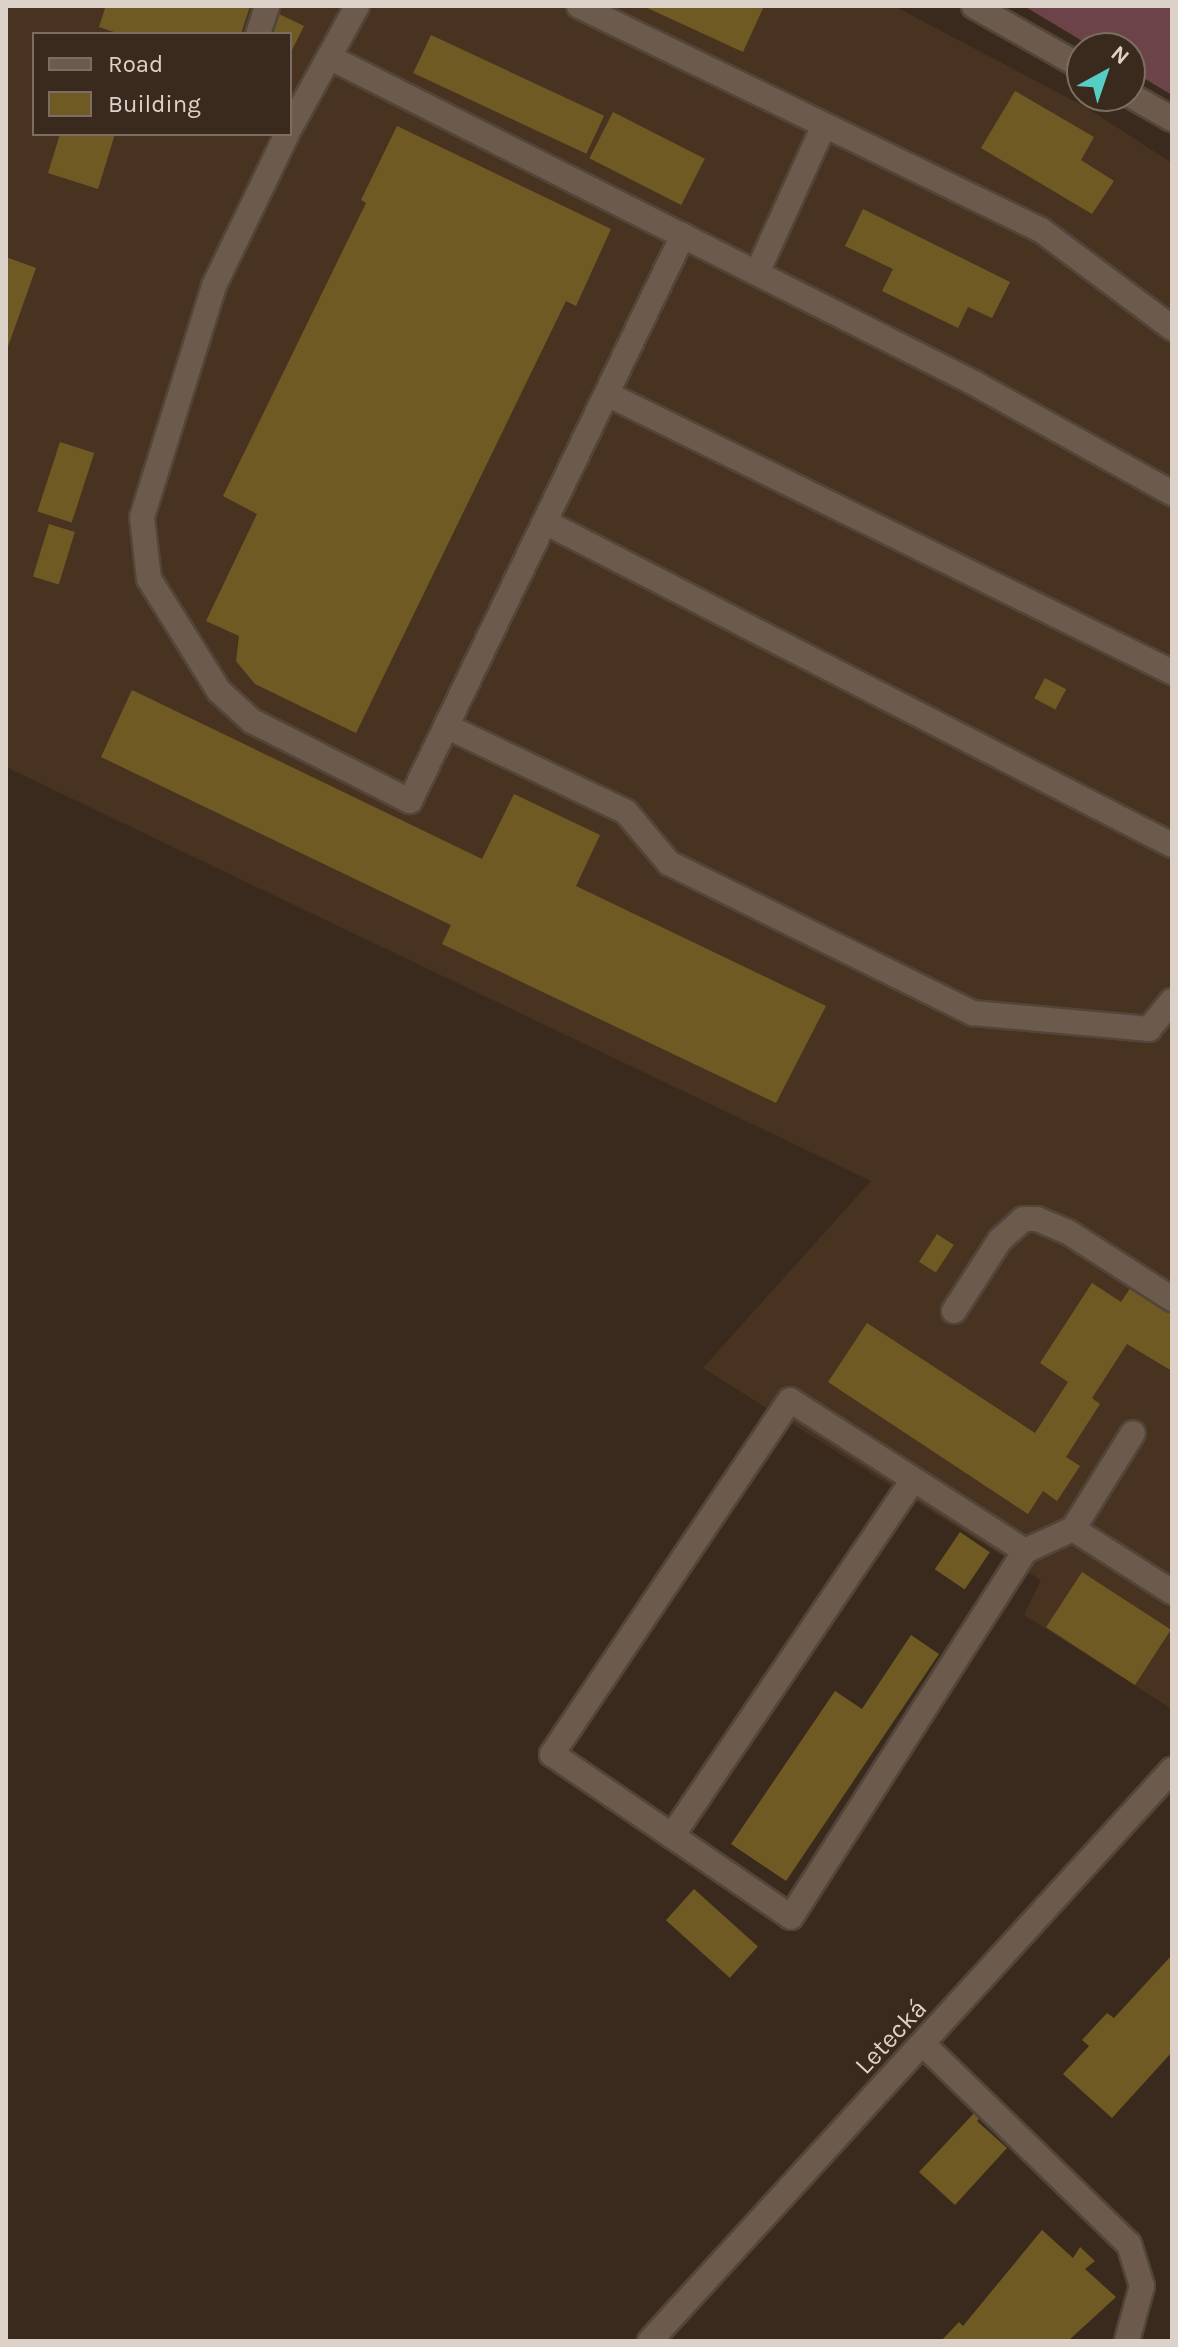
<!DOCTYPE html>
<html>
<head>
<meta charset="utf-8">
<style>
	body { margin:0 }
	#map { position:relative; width:1178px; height:2347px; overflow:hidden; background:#3a2a1d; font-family:Karla,sans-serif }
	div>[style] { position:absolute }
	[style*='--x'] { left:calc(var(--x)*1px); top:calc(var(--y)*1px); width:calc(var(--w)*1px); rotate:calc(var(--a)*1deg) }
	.built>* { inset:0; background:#483321 }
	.green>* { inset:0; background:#6c4349 }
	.building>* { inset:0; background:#705a23; transform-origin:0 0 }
	.roads { filter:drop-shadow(2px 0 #52453a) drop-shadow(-2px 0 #52453a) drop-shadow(0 2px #52453a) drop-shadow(0 -2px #52453a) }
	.minor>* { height:24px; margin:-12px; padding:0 12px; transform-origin:12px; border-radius:12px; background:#6c5a4c }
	span { translate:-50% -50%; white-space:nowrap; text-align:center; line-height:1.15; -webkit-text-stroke:6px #3a2a1d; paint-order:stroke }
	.street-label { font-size:26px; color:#ddd2ca }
	.frame { position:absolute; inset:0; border:8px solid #ddd2ca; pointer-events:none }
	.legend { position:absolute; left:32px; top:32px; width:260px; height:104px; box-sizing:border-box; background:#3a2a1d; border:2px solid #7b6d62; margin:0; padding:10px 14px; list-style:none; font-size:24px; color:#ddd2ca }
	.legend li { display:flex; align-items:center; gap:16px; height:40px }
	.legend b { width:40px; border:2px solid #7b6d62 }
	.north { position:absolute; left:1066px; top:32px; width:80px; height:80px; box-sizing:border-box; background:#3a2a1d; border:2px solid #7b6d62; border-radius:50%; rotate:40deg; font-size:22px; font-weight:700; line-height:32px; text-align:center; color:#ddd2ca }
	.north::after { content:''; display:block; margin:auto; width:28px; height:36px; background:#56cec4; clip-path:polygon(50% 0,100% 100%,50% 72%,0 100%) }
</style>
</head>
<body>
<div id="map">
	<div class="built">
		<div style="clip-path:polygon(evenodd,6px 6px,894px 6px,1087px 108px,1172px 163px,1172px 1709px,1024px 1615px,1041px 1580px,703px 1368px,871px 1181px,6px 767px,6px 6px,34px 34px,290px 34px,290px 134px,34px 134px,34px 34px)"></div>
	</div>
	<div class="green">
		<div style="clip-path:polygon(1024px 6px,1172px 6px,1172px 95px,1130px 70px,1130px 48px,1094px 48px)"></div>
	</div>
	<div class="building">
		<div style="clip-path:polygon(114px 6px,250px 6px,241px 34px,120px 34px,99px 27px,105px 8px)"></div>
		<div style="clip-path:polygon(643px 6px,764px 6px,743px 52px)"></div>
		<div style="clip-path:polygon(277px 13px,304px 26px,290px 54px,290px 34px,267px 34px)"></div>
		<div style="left:431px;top:35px;width:191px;height:42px;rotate:25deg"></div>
		<div style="clip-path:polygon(1015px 91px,1094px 137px,1081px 160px,1114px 181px,1092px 214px,981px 148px)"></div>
		<div style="left:613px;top:112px;width:103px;height:52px;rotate:27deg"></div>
		<div style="clip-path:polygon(397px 126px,611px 229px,576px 306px,566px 301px,356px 733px,255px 684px,236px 661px,239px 636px,206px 621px,257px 514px,223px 496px,366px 203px,361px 200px)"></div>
		<div style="clip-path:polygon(60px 134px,115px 134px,98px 189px,48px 173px)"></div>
		<div style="clip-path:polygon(863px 209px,1010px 282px,992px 318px,968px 307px,958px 328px,882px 291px,893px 269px,845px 246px)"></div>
		<div style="clip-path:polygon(6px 257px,36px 268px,6px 352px)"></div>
		<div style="left:60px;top:442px;width:36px;height:73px;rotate:18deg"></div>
		<div style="left:49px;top:524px;width:27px;height:55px;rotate:17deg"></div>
		<div style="left:1045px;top:678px;width:24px;height:23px;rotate:28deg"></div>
		<div style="clip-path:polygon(132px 690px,482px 859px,514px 794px,600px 835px,576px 886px,826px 1006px,776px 1103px,442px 944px,451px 925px,101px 757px)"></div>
		<div style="left:937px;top:1234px;width:20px;height:33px;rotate:33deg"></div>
		<div style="clip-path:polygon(1092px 1283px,1121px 1302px,1133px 1284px,1172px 1310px,1172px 1371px,1127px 1344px,1092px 1398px,1100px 1404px,1066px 1457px,1080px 1466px,1057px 1501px,1043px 1491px,1028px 1514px,828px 1382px,867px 1323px,1035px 1433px,1068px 1382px,1040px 1363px)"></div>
		<div style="left:960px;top:1532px;width:36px;height:45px;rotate:34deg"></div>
		<div style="left:1082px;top:1572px;width:106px;height:66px;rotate:33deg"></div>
		<div style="clip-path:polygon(911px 1635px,939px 1654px,786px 1881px,731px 1844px,835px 1691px,862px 1709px)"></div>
		<div style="left:694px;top:1889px;width:86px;height:42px;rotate:42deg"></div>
		<div style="clip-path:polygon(1172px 1955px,1172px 2052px,1112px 2118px,1063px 2074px,1089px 2046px,1082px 2040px,1107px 2013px,1114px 2018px)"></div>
		<div style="clip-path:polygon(976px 2111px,982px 2115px,977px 2121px,1007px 2148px,955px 2205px,919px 2172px)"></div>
		<div style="clip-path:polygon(1042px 2230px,1073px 2258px,1080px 2247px,1095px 2261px,1085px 2269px,1116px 2297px,1068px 2341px,941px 2341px,959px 2322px,963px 2326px)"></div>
	</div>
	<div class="roads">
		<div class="minor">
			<div style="--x:579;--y:6;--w:513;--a:25.87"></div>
			<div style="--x:1041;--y:230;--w:164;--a:36.8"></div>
			<div style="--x:974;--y:6;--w:124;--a:29.5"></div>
			<div style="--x:258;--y:34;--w:29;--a:-72"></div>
			<div style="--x:329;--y:57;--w:723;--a:26.81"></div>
			<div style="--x:974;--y:383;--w:227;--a:29.1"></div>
			<div style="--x:1130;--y:95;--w:48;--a:29.7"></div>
			<div style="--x:290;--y:128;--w:139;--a:-61.2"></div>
			<div style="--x:287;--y:134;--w:169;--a:115.7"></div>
			<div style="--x:214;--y:286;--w:242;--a:107.3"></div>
			<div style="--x:142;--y:517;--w:62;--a:83.6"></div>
			<div style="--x:149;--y:579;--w:132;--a:58"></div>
			<div style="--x:219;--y:691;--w:45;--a:42.3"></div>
			<div style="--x:252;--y:721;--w:177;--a:26.9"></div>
			<div style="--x:410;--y:801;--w:628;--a:-64.25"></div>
			<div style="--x:757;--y:273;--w:162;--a:-65.6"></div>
			<div style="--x:607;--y:394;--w:630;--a:26.2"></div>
			<div style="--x:545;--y:522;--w:705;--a:27.26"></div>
			<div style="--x:446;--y:726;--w:199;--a:25.5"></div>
			<div style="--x:626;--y:812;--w:67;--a:49.9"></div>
			<div style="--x:669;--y:863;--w:339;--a:26.3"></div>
			<div style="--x:973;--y:1013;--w:177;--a:5.2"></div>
			<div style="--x:1149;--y:1029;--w:36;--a:-51"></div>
			<div style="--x:954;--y:1311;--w:85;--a:-57.1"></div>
			<div style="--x:1000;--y:1240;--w:31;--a:-42"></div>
			<div style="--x:1023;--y:1219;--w:14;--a:0"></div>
			<div style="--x:1037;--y:1219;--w:34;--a:23"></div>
			<div style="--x:1068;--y:1232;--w:124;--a:32.8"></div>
			<div style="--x:1073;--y:1529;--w:113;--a:-58"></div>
			<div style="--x:1025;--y:1551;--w:279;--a:-147.3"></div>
			<div style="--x:790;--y:1400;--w:427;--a:123.9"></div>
			<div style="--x:552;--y:1754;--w:289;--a:34.3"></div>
			<div style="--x:791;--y:1917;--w:434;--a:-57.4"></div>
			<div style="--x:1025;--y:1551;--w:53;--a:-24.6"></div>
			<div style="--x:1073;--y:1529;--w:117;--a:32.5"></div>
			<div style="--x:672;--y:1836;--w:430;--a:-55.9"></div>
			<div style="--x:923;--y:2044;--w:287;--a:44.2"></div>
			<div style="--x:1129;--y:2244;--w:44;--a:72.8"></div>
			<div style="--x:1142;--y:2286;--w:57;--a:105.3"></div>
			<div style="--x:650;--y:2341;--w:774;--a:-47.57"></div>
		</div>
	</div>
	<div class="street-label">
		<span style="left:891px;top:2037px;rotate:-47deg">Letecká</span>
	</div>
	<div class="frame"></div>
	<ul class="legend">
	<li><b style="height:10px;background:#6c5a4c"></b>Road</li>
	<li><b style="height:22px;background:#705a23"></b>Building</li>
	</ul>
	<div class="north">N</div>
</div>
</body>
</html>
